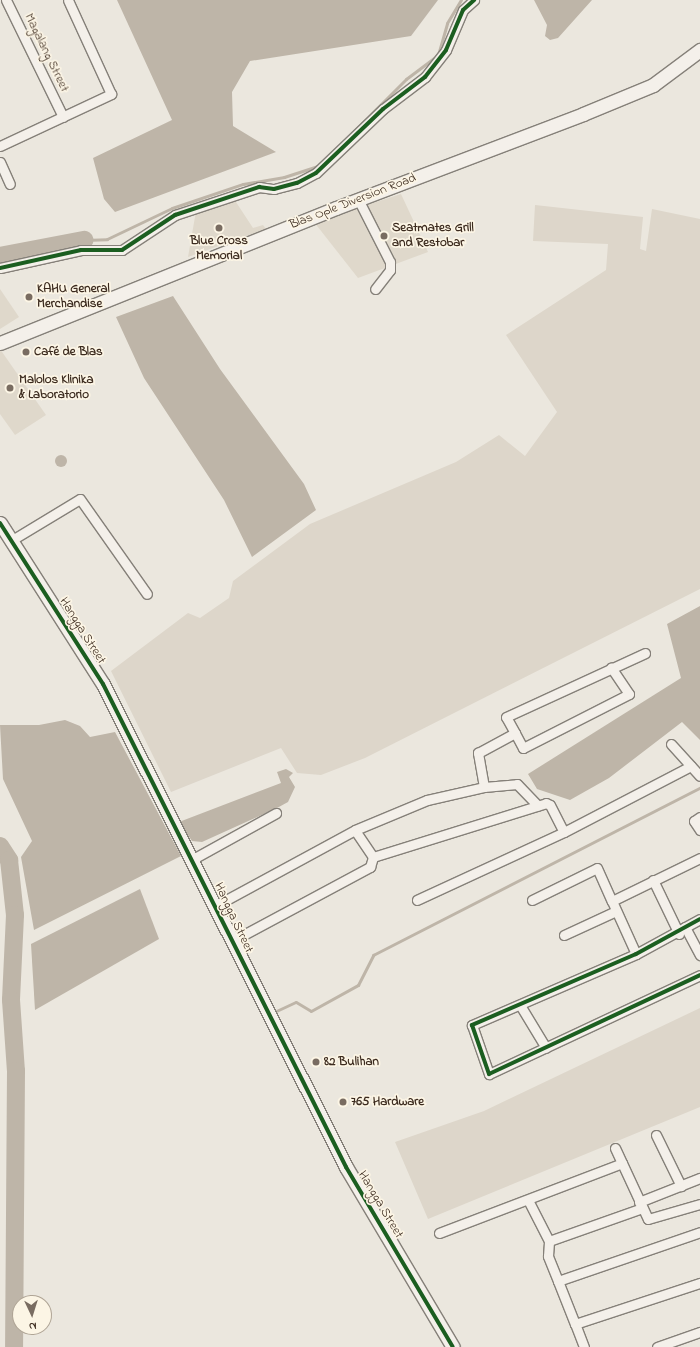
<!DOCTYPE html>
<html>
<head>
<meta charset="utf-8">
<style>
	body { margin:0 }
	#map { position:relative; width:700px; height:1347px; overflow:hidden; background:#ebe7de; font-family:"Indie Flower",sans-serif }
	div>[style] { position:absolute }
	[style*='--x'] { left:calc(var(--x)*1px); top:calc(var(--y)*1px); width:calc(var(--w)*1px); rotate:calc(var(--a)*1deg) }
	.built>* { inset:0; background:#dfd8cb }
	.green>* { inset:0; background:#ddd6ca }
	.water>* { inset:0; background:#beb5a8 }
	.round { border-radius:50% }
	.stream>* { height:3px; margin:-1.5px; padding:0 1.5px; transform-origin:1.5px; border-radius:1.5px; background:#beb5a8 }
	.river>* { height:18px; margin:-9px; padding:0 9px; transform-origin:9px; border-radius:9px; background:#beb5a8 }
	.roads { filter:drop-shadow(1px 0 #858079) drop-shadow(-1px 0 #858079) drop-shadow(0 1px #858079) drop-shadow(0 -1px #858079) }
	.street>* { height:9px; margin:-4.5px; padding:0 4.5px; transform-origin:4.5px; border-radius:4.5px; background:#f4f0ea }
	.secondary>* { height:13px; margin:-6.5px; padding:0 6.5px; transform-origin:6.5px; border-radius:6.5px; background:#f4f0ea }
	.cycleway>* { height:4px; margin:-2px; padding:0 2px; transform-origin:2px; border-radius:2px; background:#1b5e20 }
	.dots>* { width:11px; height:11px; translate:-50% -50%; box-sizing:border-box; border:2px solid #fcf5e5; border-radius:50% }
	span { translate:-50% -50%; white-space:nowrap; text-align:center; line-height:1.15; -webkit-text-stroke:3.5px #fcf5e5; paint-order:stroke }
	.street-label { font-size:13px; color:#3b2a1e }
	.poi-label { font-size:13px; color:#3b2a1e; font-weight:700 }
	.left { translate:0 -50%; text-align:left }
	.north { position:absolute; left:12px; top:1295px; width:40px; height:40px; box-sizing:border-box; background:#fcf5e5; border:1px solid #afa495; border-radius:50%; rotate:176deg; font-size:11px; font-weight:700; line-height:16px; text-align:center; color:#3b2a1e }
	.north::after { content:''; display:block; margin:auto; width:14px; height:18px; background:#796c61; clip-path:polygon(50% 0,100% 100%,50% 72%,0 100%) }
</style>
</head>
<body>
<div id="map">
	<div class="built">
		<div style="clip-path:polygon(401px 194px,428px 252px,358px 278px,314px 222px)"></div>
		<div style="clip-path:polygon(234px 199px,253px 228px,263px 225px,266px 229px,188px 257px,196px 211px)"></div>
		<div style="clip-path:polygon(0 289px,19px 317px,0 329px)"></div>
		<div style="clip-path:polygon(0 349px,46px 415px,15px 435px,0 414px)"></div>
	</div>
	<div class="green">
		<div style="clip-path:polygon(535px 205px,643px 217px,640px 249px,646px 251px,652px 209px,700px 219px,700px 589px,365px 758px,321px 775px,297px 773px,281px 748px,171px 792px,111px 671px,188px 613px,200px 618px,229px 598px,233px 581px,310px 524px,456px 462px,499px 435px,525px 456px,557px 412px,506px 335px,606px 270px,608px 244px,533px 241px)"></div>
		<div style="clip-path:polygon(700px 1008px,700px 1107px,428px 1219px,395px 1142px,484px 1111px)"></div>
	</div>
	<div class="water">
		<div style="clip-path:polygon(117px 0,438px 0,411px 36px,250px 61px,232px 92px,233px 126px,276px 152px,115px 212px,104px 199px,93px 158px,172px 120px)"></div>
		<div style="clip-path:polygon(534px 0,592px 0,558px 38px,550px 40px,545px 36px,547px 25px)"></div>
		<div style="clip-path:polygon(173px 296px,220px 369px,304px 484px,316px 510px,252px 557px,224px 500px,144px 378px,116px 317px)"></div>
		<div class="round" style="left:55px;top:455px;width:12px;height:12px"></div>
		<div style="clip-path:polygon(700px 606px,700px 740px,682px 722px,609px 778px,570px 800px,537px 789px,528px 774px,681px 678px,667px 624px)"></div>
		<div style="clip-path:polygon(65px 720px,80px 726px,90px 737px,115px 732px,181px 856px,34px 930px,21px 857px,32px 841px,3px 779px,0 725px,39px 725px)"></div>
		<div style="clip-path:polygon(286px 769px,293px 773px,289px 777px,295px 787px,288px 802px,277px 808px,202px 842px,192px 841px,179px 822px,281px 783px,277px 772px)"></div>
		<div style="clip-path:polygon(140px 889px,159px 939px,35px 1010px,31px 944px)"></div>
	</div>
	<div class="stream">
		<div style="--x:341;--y:144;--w:92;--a:-45"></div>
		<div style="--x:406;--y:79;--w:40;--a:-37"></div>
		<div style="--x:438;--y:55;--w:33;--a:-74"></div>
		<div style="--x:447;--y:23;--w:27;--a:-59"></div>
		<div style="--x:84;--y:240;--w:23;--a:-2"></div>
		<div style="--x:107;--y:239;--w:72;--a:-25.5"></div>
		<div style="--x:172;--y:208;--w:75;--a:-18.7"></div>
		<div style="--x:243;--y:184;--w:42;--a:-9.7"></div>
		<div style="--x:284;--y:177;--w:38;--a:-18"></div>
		<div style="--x:272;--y:1013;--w:26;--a:-25"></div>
		<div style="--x:296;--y:1002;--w:17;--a:31"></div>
		<div style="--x:311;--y:1011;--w:54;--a:-29"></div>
		<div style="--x:358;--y:985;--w:34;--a:-63"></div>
		<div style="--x:373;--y:955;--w:367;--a:-27.1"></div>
	</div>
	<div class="river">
		<div style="--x:0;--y:256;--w:86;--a:-10.8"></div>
		<div style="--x:0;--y:846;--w:17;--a:57"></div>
		<div style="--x:9;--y:860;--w:55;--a:83.8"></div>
		<div style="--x:15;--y:915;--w:85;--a:92.7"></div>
		<div style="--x:11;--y:1000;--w:71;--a:86"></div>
		<div style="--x:16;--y:1071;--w:276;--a:90.4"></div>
	</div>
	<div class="roads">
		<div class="street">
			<div style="--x:6;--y:0;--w:130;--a:64"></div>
			<div style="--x:0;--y:146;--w:123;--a:-25.1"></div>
			<div style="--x:111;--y:94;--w:103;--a:-114.6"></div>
			<div style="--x:0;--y:162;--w:24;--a:66"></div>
			<div style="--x:358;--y:199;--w:71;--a:63.1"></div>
			<div style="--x:390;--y:262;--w:8;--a:90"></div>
			<div style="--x:390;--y:270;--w:24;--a:128"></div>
			<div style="--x:0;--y:268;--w:83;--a:-12.5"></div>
			<div style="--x:81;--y:250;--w:41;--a:0"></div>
			<div style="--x:122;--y:250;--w:64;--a:-33.4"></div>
			<div style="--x:175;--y:215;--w:89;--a:-18.4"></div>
			<div style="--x:259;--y:187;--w:15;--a:8"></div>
			<div style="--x:274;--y:189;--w:24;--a:-15"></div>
			<div style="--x:297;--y:183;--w:21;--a:-28"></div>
			<div style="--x:316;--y:173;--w:93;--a:-43.7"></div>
			<div style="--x:383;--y:109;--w:53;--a:-37.3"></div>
			<div style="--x:425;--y:77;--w:34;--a:-52"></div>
			<div style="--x:446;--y:50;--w:43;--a:-67"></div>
			<div style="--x:463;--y:10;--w:15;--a:-42"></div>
			<div style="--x:12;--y:540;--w:79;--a:-31.1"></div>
			<div style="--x:80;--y:499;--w:116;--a:54.8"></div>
			<div style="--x:515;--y:733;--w:17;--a:62"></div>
			<div style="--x:523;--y:748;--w:119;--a:-27"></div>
			<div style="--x:629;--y:694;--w:32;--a:-124"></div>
			<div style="--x:671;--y:744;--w:43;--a:47.8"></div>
			<div style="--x:484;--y:787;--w:35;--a:-100"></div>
			<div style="--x:478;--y:753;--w:42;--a:-28.4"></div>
			<div style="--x:515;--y:733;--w:18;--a:-119"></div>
			<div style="--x:506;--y:717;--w:153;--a:-24.7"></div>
			<div style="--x:700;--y:817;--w:7;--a:146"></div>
			<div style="--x:694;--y:821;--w:11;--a:56"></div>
			<div style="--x:564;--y:832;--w:143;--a:-27.5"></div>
			<div style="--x:373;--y:857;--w:181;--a:-17.3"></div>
			<div style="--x:546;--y:803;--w:4;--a:27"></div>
			<div style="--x:550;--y:805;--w:30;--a:63"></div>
			<div style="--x:564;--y:832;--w:162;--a:155.2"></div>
			<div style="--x:193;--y:859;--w:95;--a:-29"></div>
			<div style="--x:653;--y:880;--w:60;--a:64.3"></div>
			<div style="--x:532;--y:900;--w:72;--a:-26.2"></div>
			<div style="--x:597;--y:868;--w:36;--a:66"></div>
			<div style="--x:215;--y:906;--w:159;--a:-28.5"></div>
			<div style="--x:355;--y:830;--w:78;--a:-22.6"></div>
			<div style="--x:427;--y:800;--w:58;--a:-12.8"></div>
			<div style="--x:484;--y:787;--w:33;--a:-5"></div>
			<div style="--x:517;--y:784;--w:30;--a:46"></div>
			<div style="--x:700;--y:919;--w:73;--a:151.3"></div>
			<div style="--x:636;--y:954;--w:179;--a:156.6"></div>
			<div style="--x:472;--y:1025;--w:52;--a:70.9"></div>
			<div style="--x:489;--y:1074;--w:233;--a:-25.1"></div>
			<div style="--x:685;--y:927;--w:32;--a:62"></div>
			<div style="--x:564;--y:935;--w:57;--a:-24.8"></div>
			<div style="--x:232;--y:941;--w:157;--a:-28.2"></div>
			<div style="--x:370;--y:867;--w:10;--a:-73"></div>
			<div style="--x:373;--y:857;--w:32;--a:-124"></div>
			<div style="--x:636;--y:954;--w:58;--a:-114.4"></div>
			<div style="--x:612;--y:901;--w:98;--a:-26"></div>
			<div style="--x:520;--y:1005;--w:50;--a:58.8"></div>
			<div style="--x:656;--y:1135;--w:57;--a:63.9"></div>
			<div style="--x:615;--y:1148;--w:78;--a:65.1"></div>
			<div style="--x:648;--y:1219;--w:54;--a:-16.1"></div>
			<div style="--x:528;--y:1200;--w:46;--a:62.9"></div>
			<div style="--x:639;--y:1202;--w:66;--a:-21.5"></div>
			<div style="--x:439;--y:1233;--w:196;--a:-20.9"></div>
			<div style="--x:558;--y:1281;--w:27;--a:-112"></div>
			<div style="--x:548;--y:1256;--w:15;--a:-86"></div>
			<div style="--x:549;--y:1241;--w:99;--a:-19.5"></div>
			<div style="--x:575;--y:1324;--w:46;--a:-111.6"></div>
			<div style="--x:558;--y:1281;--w:150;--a:-19"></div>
			<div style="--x:584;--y:1347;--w:25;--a:-111"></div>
			<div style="--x:575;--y:1324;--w:132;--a:-18.2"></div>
			<div style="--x:657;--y:1347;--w:46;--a:-19.2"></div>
		</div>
		<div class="secondary">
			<div style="--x:0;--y:343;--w:362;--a:-21.9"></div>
			<div style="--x:336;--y:208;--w:264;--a:-20.8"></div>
			<div style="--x:583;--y:114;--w:76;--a:-22.5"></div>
			<div style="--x:653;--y:85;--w:59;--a:-36.7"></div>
			<div style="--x:0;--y:523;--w:191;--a:57.4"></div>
			<div style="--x:103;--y:684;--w:541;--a:63.29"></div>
			<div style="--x:346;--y:1167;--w:209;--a:59.3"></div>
		</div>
	</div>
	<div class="cycleway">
		<div style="--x:0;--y:268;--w:83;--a:-12.5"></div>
		<div style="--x:81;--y:250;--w:41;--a:0"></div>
		<div style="--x:122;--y:250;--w:64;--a:-33.4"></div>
		<div style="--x:175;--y:215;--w:89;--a:-18.4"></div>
		<div style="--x:259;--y:187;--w:15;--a:8"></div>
		<div style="--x:274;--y:189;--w:24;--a:-15"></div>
		<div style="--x:297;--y:183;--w:21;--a:-28"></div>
		<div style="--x:316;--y:173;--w:93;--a:-43.7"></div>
		<div style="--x:383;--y:109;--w:53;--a:-37.3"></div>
		<div style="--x:425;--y:77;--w:34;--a:-52"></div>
		<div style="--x:446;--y:50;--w:43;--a:-67"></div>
		<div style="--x:463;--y:10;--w:15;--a:-42"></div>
		<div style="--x:0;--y:523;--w:191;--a:57.4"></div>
		<div style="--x:103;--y:684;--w:541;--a:63.29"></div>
		<div style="--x:346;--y:1167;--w:209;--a:59.3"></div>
		<div style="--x:700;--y:919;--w:73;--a:151.3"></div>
		<div style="--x:636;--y:954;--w:179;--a:156.6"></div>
		<div style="--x:472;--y:1025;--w:52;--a:70.9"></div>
		<div style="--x:489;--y:1074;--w:233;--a:-25.1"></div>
	</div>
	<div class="dots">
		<div style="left:219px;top:228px;background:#796c61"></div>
		<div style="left:384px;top:236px;background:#796c61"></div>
		<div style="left:29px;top:297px;background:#796c61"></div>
		<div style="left:26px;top:352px;background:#796c61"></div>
		<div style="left:10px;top:388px;background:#796c61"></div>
		<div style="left:316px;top:1062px;background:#796c61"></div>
		<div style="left:343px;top:1102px;background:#796c61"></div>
	</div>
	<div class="street-label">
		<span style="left:46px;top:53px;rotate:64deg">Magalang Street</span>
		<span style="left:353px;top:202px;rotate:-21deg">Blas Ople Diversion Road</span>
		<span style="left:82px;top:631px;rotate:58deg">Hangga Street</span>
		<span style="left:233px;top:918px;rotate:65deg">Hangga Street</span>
		<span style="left:380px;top:1205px;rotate:59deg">Hangga Street</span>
	</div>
	<div class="poi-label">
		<span class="left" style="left:392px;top:236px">Seatmates Grill<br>and Restobar</span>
		<span style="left:219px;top:249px">Blue Cross<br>Memorial</span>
		<span class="left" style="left:37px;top:297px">KAHU General<br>Merchandise</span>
		<span class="left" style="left:34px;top:352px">Café de Blas</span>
		<span class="left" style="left:19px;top:388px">Malolos Klinika<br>&amp; Laboratorio</span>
		<span class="left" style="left:324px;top:1062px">82 Bulihan</span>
		<span class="left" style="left:351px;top:1102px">765 Hardware</span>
	</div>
	<div class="north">N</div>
</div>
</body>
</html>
